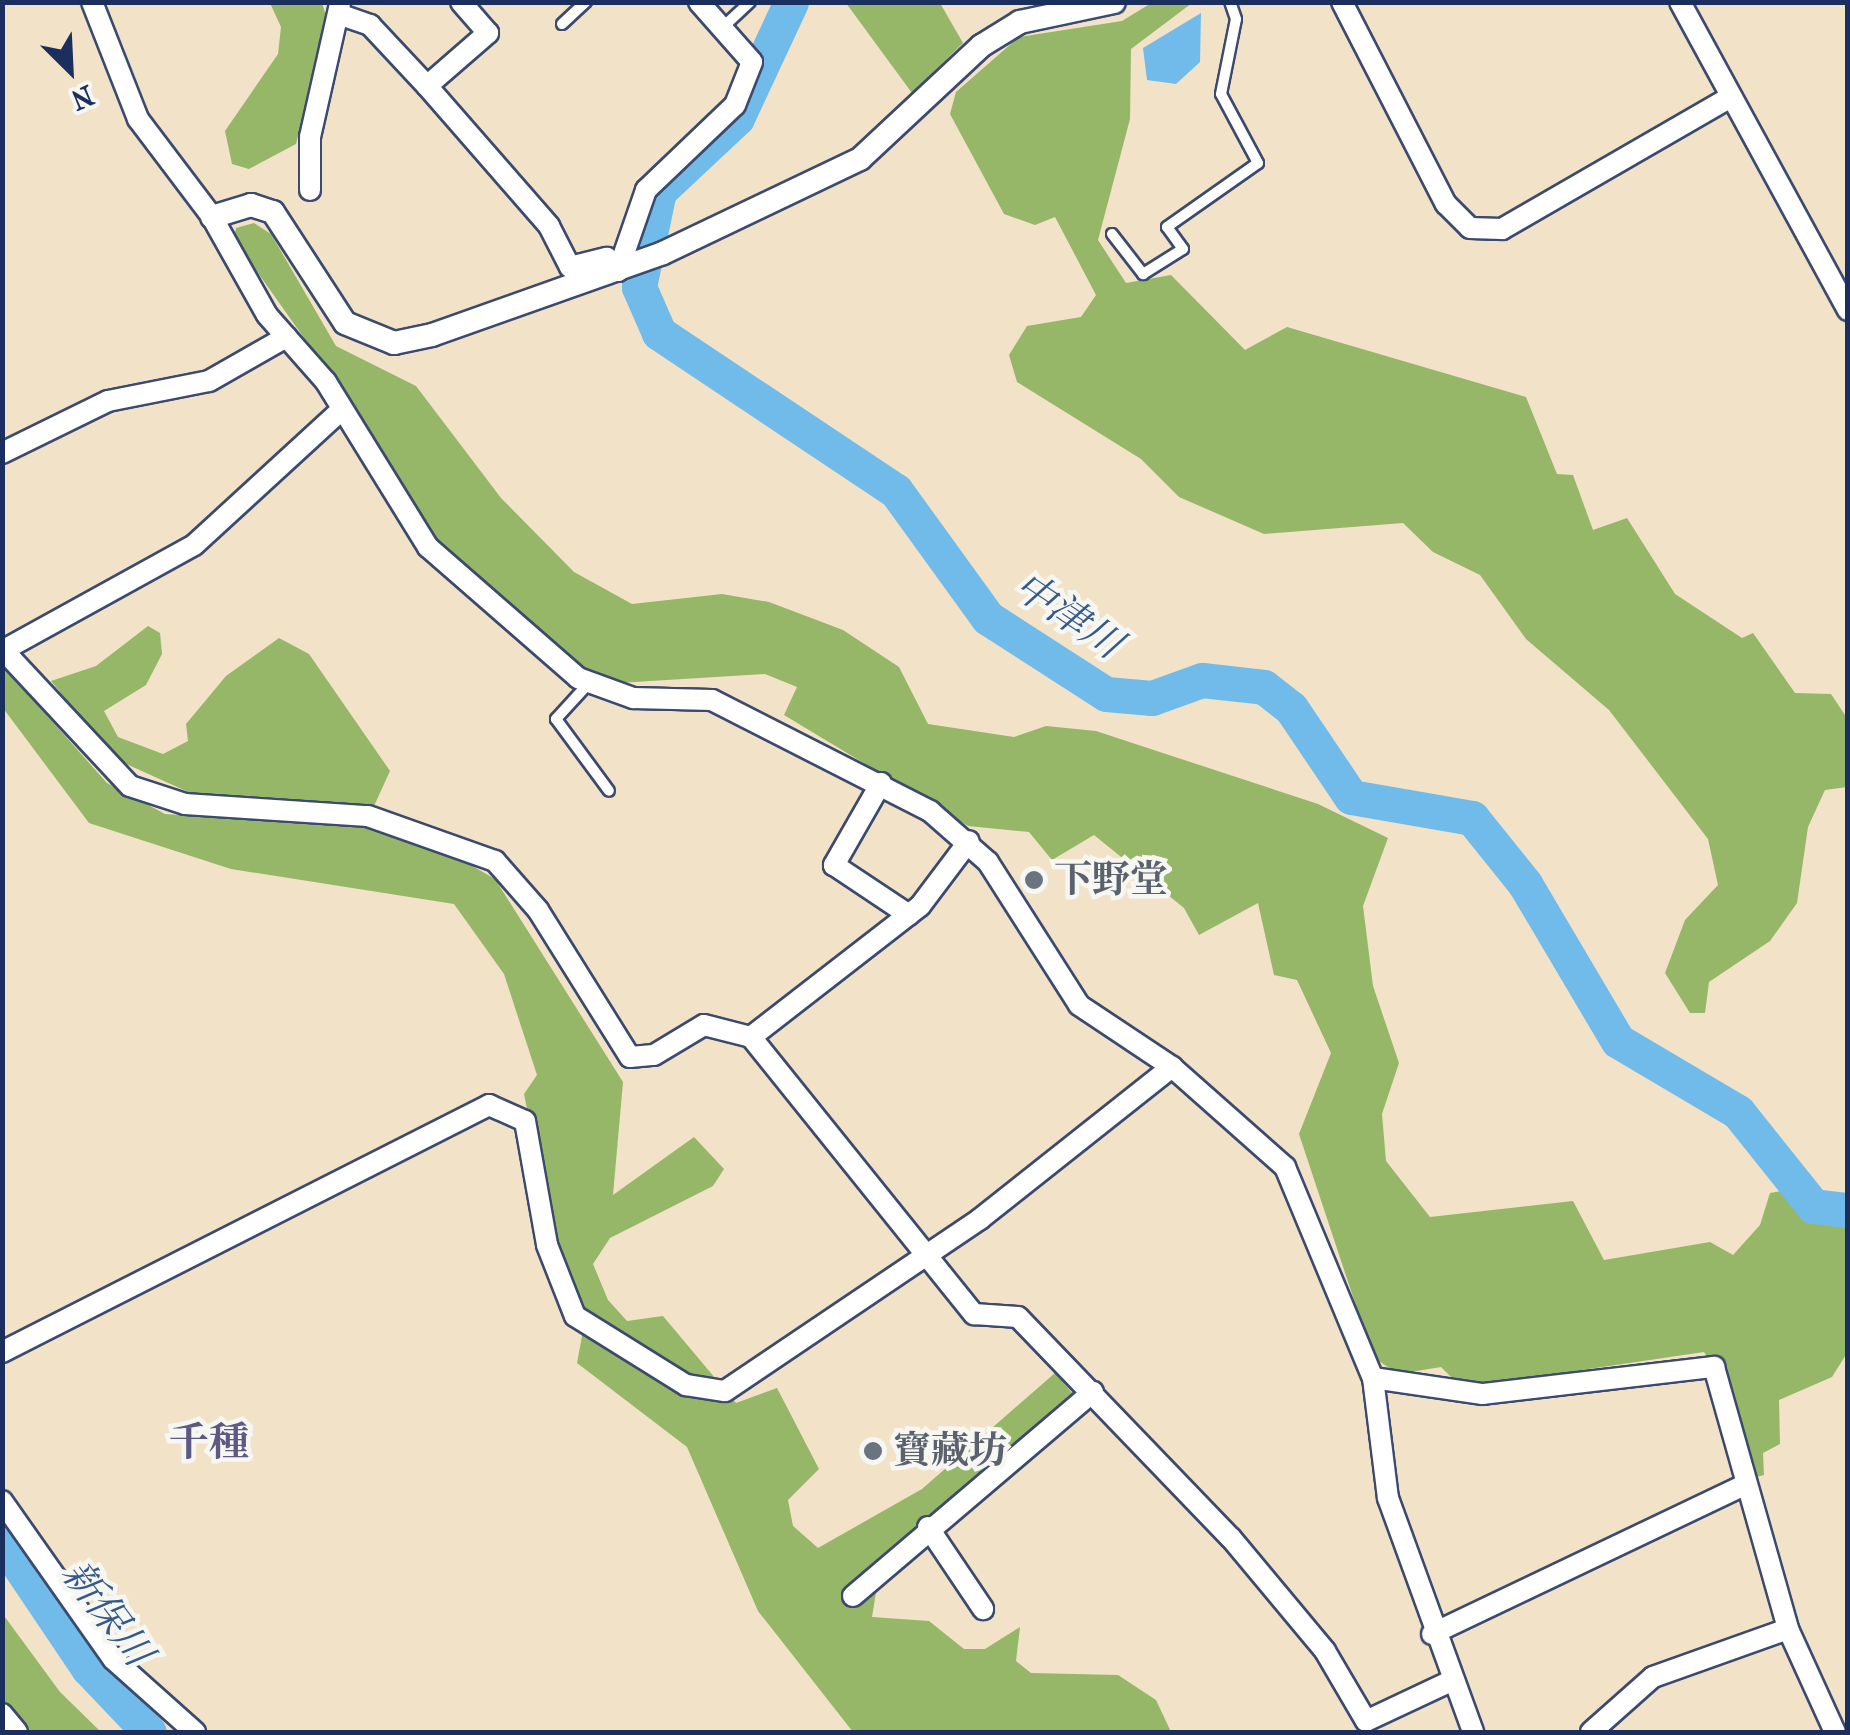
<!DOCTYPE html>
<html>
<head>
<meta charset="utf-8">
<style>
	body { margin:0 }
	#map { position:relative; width:1850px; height:1735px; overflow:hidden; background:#f2e2c8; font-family:"IM FELL French Canon","Noto Serif JP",serif }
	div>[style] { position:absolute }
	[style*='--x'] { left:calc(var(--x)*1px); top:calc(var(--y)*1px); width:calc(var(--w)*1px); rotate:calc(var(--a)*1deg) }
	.forest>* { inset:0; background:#96b668 }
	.water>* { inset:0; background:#70bbe9 }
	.river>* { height:35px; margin:-17.5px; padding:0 17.5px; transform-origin:17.5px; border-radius:17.5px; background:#70bbe9 }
	.roads { filter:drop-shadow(2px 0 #3b4a6e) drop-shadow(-2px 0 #3b4a6e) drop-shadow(0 2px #3b4a6e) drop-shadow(0 -2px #3b4a6e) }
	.service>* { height:10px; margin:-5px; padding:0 5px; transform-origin:5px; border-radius:5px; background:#fff }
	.minor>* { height:20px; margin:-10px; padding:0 10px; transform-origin:10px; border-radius:10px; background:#fff }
	.tertiary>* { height:22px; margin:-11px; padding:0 11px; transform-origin:11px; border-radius:11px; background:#fff }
	.dots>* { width:28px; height:28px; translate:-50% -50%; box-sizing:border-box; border:5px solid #f6f6f2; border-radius:50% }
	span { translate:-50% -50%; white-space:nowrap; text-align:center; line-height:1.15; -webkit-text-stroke:9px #f6f6f2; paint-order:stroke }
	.worship-label { font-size:38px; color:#5b616d; font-weight:700 }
	.left { translate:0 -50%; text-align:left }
	.water-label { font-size:40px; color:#355988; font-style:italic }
	.neighbourhood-label { font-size:40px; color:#5f5882; font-weight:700 }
	.frame { position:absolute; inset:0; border:5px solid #1b2f5e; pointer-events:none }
	.north { position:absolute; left:20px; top:20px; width:100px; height:100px; -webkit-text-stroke:8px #f6f6f2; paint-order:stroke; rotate:156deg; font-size:28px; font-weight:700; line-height:40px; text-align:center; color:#1b2f5e }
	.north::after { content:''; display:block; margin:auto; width:35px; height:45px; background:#1b2f5e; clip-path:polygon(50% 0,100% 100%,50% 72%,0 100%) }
</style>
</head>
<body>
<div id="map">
	<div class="forest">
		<div style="clip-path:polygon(1153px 2px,1192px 3px,1131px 49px,1130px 119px,1098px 240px,1126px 283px,1171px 275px,1245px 350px,1287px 327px,1526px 397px,1557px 474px,1573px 475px,1593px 530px,1627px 518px,1675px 594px,1742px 638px,1753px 633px,1795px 693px,1831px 694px,1847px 718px,1847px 787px,1825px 790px,1808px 827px,1797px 903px,1770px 941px,1709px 982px,1705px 1013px,1690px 1013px,1665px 973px,1685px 920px,1718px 885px,1708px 839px,1609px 710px,1526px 639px,1480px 575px,1433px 552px,1403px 523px,1264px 534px,1179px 497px,1141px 459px,1017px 382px,1009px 355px,1027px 326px,1081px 317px,1096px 295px,1055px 217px,1035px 225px,1004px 214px,950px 114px,956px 92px,1019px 37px,1122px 21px)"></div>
		<div style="clip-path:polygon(270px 3px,322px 3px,327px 19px,296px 144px,249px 169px,232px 164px,225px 131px,278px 54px,281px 27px)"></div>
		<div style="clip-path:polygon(846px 3px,940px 3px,963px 43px,912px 93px)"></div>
		<div style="clip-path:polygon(254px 223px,271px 234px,336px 346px,416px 386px,501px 498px,574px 572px,632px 604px,722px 594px,769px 602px,843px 630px,899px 667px,928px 724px,1014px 737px,1046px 726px,1096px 731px,1318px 804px,1388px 838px,1363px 906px,1373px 986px,1399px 1063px,1382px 1114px,1386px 1161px,1430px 1217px,1573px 1201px,1604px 1260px,1710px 1242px,1733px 1255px,1760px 1225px,1770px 1193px,1781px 1191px,1834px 1221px,1847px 1217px,1847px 1353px,1832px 1377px,1779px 1400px,1780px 1444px,1763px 1453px,1764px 1475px,1753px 1478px,1733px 1391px,1704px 1352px,1480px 1385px,1457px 1383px,1441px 1367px,1398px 1374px,1373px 1357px,1299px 1134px,1331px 1053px,1297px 980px,1274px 975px,1258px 903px,1199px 935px,1184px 908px,1094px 835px,1052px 860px,1029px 832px,968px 826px,784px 715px,797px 687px,765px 674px,618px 683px,572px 663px,428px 534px,362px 420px,234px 239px,236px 228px)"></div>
		<div style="clip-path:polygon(148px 626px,160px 633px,162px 654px,146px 685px,104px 711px,118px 737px,163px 754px,188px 741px,186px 724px,226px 676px,279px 638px,309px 654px,390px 771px,374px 806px,195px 795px,113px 758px,51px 681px,96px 666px)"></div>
		<div style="clip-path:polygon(2px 665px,107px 783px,165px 814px,368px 828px,448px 852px,495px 879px,623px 1082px,613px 1195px,694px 1137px,724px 1169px,713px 1186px,610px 1238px,593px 1264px,608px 1300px,627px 1321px,663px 1316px,736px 1403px,777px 1388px,819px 1469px,788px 1500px,793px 1526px,818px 1548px,922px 1489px,1055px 1373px,1073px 1394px,882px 1555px,872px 1617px,929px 1621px,964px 1649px,985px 1649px,1020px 1627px,1016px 1661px,1031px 1673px,1118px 1675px,1156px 1700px,1171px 1732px,853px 1732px,758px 1611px,687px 1447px,577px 1363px,586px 1315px,558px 1264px,524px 1094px,537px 1075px,504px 974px,454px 904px,231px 869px,89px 823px,3px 708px)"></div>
		<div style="clip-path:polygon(2px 1613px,60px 1692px,101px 1732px,3px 1732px)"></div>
	</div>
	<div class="water">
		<div style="clip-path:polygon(1201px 13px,1200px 62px,1176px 84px,1147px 80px,1143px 48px)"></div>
	</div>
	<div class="river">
		<div style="--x:791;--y:2;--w:128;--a:115"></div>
		<div style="--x:737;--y:118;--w:107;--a:136.9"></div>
		<div style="--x:659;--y:191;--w:98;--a:101.8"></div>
		<div style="--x:639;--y:287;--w:50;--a:66.5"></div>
		<div style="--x:659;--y:333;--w:285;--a:33.7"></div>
		<div style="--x:896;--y:491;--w:157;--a:54.1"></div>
		<div style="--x:988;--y:618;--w:140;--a:32.8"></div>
		<div style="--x:1106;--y:694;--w:46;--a:5"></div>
		<div style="--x:1152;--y:698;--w:53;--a:-19.8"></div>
		<div style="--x:1202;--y:680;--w:62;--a:6.4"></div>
		<div style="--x:1264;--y:687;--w:34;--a:38"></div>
		<div style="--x:1291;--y:708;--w:107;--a:56"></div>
		<div style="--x:1351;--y:797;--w:123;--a:9.8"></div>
		<div style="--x:1472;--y:818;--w:85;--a:51.2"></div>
		<div style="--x:1525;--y:884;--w:182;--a:59.4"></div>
		<div style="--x:1618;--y:1041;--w:139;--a:30.6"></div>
		<div style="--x:1738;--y:1112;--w:120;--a:51.4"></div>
		<div style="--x:1813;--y:1206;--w:35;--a:7"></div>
		<div style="--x:2;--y:1540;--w:154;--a:56.1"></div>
		<div style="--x:88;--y:1668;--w:88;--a:46.4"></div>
	</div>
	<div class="roads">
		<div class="service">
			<div style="--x:562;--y:24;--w:33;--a:-43"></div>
			<div style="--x:722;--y:28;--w:38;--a:-43"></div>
			<div style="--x:1112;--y:234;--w:51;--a:52.2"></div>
			<div style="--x:1143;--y:274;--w:47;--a:-32"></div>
			<div style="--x:1183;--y:249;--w:27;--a:-126"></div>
			<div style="--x:1167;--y:227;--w:111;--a:-35.1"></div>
			<div style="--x:1258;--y:163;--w:78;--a:-118.2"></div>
			<div style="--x:1221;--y:94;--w:76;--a:-78.7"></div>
			<div style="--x:1236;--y:19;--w:18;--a:-109"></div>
			<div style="--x:589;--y:683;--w:49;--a:132.5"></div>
			<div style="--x:556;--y:719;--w:89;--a:53.6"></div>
		</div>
		<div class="minor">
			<div style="--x:92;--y:2;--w:126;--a:68.5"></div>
			<div style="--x:138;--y:119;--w:123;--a:52.9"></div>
			<div style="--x:212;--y:217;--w:112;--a:60.7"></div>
			<div style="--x:267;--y:315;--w:89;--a:48.6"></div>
			<div style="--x:326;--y:382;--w:194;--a:58.3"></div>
			<div style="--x:428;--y:547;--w:199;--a:41.1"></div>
			<div style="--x:578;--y:678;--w:59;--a:20"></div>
			<div style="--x:633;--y:698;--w:79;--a:1.5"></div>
			<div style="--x:712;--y:700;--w:245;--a:27"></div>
			<div style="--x:930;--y:811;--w:77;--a:41.3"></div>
			<div style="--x:988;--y:862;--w:169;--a:57.5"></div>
			<div style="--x:1079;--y:1005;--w:112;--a:33.7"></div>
			<div style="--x:1172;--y:1067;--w:151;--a:41.5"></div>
			<div style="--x:1285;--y:1167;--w:229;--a:67.4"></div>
			<div style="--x:1373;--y:1378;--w:121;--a:82.9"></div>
			<div style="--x:1388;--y:1498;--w:249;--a:70"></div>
			<div style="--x:1342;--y:2;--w:227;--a:62.8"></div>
			<div style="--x:1446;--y:204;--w:34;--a:45"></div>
			<div style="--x:1470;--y:228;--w:32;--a:2"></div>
			<div style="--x:1502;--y:229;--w:264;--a:-30"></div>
			<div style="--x:1680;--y:2;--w:351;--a:61.4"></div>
			<div style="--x:344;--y:16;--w:28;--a:19"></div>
			<div style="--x:370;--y:25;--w:83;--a:46.9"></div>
			<div style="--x:427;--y:86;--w:186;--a:48.9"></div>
			<div style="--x:549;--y:226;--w:46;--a:62.9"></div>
			<div style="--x:570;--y:267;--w:38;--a:-14"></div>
			<div style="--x:607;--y:258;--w:17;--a:50"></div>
			<div style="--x:427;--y:86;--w:81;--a:-41"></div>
			<div style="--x:488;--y:33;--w:41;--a:-131.1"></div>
			<div style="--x:310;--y:190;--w:53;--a:-90"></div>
			<div style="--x:310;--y:137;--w:136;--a:-77.3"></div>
			<div style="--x:618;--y:271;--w:86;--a:-70.9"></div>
			<div style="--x:646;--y:190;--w:123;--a:-43.7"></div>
			<div style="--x:735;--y:105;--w:46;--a:-68.4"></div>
			<div style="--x:752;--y:62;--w:80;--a:-131.5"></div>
			<div style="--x:2;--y:453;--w:118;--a:-26.1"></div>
			<div style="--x:108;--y:401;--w:103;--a:-11.2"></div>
			<div style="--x:209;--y:381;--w:89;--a:-29.7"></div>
			<div style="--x:2;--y:651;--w:219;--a:-28.9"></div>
			<div style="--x:194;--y:545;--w:197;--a:-42.5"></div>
			<div style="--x:5;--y:652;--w:183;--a:47"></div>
			<div style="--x:130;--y:786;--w:58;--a:18.1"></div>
			<div style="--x:185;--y:804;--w:183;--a:3.8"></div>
			<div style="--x:368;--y:816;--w:135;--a:19.5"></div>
			<div style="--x:495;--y:861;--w:65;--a:48.7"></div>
			<div style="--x:538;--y:910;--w:173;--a:58"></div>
			<div style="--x:630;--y:1057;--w:24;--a:-5"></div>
			<div style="--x:654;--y:1055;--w:58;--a:-31"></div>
			<div style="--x:704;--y:1025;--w:49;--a:14.3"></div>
			<div style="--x:751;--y:1037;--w:214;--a:-37.8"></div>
			<div style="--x:920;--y:906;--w:81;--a:-53"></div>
			<div style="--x:881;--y:783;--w:95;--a:119.8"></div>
			<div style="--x:834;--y:865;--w:90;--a:33.7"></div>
			<div style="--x:751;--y:1037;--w:356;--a:51.2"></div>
			<div style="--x:974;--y:1314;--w:44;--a:3.9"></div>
			<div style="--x:1018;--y:1317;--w:307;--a:46.1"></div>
			<div style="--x:1231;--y:1538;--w:147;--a:50.2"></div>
			<div style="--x:1325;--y:1651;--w:81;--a:59.6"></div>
			<div style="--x:1366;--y:1721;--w:92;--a:-25.2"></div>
			<div style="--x:2;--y:1352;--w:546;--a:-26.89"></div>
			<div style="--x:489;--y:1105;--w:39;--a:24"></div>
			<div style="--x:525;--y:1121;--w:126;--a:79.9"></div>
			<div style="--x:547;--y:1245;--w:76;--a:68.5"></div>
			<div style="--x:575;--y:1316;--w:131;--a:31.9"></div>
			<div style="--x:686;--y:1385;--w:39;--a:9"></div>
			<div style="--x:725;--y:1391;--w:308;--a:-34"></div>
			<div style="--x:980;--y:1219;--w:245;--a:-38.4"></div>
			<div style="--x:1373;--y:1378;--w:111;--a:8.3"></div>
			<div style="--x:1483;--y:1394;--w:233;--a:-6.7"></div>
			<div style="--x:1714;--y:1367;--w:272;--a:74.2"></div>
			<div style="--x:1788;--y:1629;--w:113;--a:65.5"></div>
			<div style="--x:2;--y:1501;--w:193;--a:54.9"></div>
			<div style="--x:113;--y:1659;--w:110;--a:41.7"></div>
			<div style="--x:928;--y:1527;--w:99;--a:56.1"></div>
			<div style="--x:853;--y:1596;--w:315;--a:-40.4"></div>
			<div style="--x:1432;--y:1634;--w:346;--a:-25.5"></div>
			<div style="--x:2;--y:1714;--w:23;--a:50"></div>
			<div style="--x:1591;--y:1732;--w:83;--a:-41.6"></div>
			<div style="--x:1653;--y:1677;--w:143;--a:-19.6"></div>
		</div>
		<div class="tertiary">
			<div style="--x:212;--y:217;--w:41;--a:-17.1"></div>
			<div style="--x:251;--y:205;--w:23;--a:18"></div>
			<div style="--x:273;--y:212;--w:132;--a:57"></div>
			<div style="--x:345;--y:323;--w:53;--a:22.2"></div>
			<div style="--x:394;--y:343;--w:39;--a:-12"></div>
			<div style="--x:432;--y:335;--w:245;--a:-19.5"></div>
			<div style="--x:663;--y:253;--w:218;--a:-25.5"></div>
			<div style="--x:860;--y:159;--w:166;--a:-43"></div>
			<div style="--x:981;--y:46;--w:46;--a:-31.6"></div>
			<div style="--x:1020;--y:22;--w:96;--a:-12"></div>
		</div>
	</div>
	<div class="dots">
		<div style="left:1034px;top:880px;background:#6b7280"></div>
		<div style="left:873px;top:1451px;background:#6b7280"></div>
	</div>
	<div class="worship-label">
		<span class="left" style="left:1054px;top:880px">下野堂</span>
		<span class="left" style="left:893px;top:1451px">寶藏坊</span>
	</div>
	<div class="water-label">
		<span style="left:1068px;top:615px;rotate:34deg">中津川</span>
		<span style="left:107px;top:1613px;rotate:53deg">新保川</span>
	</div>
	<div class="neighbourhood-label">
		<span style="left:209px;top:1442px">千種</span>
	</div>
	<div class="frame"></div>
	<div class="north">N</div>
</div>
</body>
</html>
